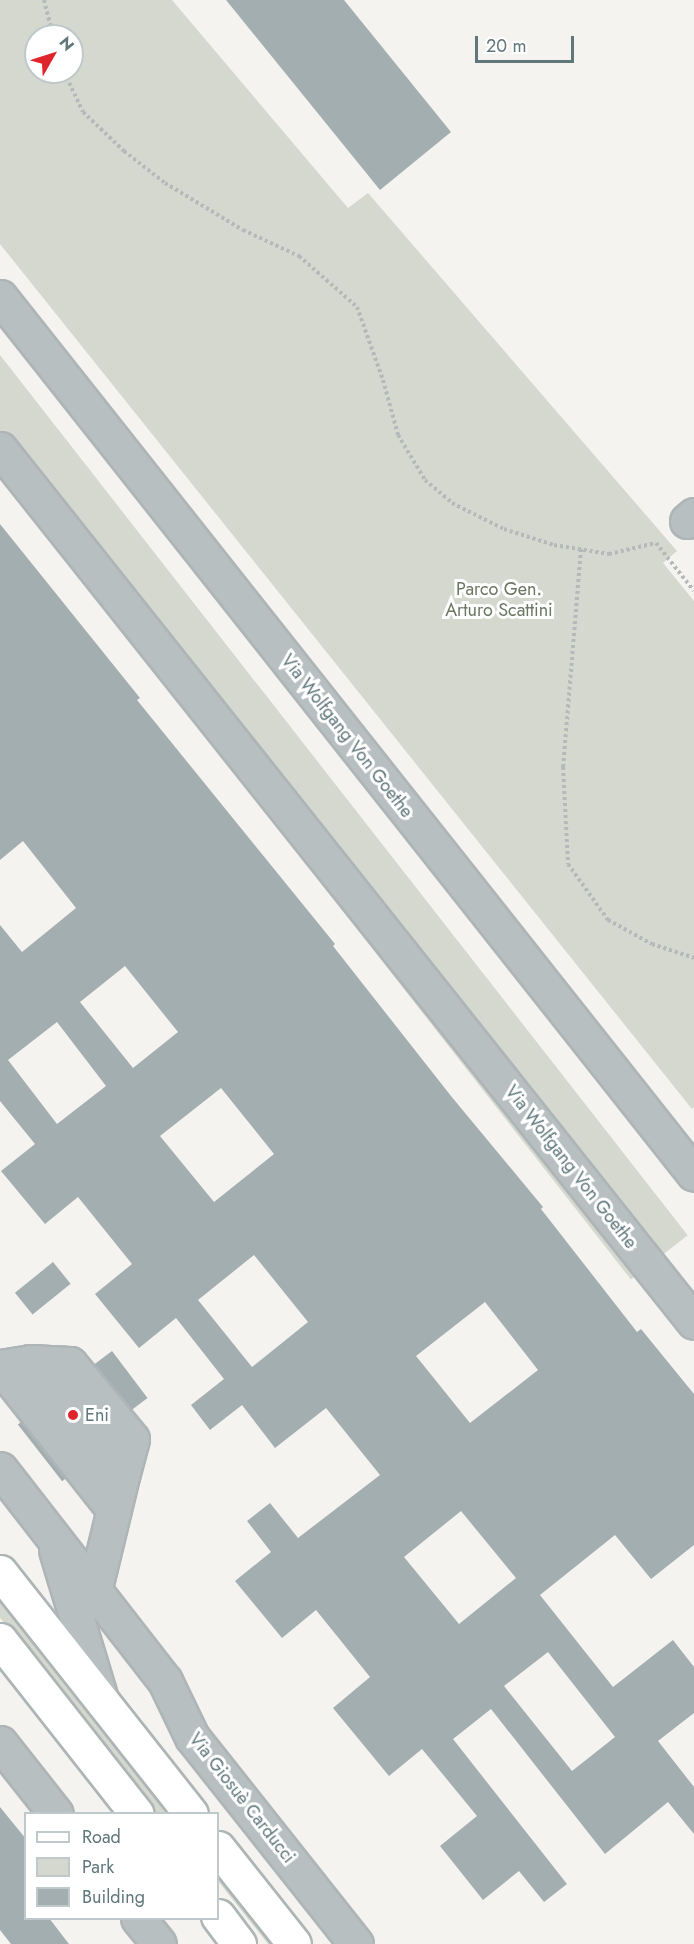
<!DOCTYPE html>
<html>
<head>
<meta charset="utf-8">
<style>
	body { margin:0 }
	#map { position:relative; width:694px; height:1944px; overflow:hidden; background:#f4f3ef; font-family:Jost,sans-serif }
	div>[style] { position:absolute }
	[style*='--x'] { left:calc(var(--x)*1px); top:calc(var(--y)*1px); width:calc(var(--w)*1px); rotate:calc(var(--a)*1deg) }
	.green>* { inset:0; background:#d5d8cf; transform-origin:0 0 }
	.building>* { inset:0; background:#a3aeb0; transform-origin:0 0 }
	.path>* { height:4px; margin-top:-2px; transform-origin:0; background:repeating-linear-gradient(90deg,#b5b9ba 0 3px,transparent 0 6px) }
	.roads { filter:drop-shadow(2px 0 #aeb5b7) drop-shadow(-2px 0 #aeb5b7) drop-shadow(0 2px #aeb5b7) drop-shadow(0 -2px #aeb5b7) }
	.minor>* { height:33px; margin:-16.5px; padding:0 16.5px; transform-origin:16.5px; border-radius:16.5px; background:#b8bfc0 }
	.major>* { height:33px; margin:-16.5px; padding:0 16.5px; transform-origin:16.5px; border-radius:16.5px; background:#fff }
	.dots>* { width:16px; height:16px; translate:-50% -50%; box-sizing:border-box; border:3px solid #fff; border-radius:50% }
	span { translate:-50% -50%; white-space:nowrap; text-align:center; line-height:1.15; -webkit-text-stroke:6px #fff; paint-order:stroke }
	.park-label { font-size:18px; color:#6c7762 }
	.street-label { font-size:18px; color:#5f767a }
	.poi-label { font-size:18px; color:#5f767a }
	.left { translate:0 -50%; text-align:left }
	.legend { position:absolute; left:24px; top:1812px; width:195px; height:108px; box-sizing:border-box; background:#fff; border:2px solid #bfc8ca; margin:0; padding:8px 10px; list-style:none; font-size:18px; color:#5f767a }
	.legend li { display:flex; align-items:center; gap:12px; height:30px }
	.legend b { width:30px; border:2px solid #bfc8ca }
	.north { position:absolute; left:24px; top:24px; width:60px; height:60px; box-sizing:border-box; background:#fff; border:2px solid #bfc8ca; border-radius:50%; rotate:51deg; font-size:16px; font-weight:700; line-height:24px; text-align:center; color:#5f767a }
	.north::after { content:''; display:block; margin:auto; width:21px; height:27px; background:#df252b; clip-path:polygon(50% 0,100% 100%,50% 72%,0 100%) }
	.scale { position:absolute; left:475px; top:36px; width:99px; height:27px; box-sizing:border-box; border:3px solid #5f767a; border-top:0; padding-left:8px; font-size:18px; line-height:21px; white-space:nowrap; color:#5f767a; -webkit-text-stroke:4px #fff; paint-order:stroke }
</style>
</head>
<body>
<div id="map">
	<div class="green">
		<div style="clip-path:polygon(evenodd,0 0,172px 0,348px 208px,368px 193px,677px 551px,663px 563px,694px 601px,694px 1107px,692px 1109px,0 244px,0 0,36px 36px,72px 36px,72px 72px,36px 72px,36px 36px)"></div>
		<div style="left:0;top:355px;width:1117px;height:72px;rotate:52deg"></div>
		<div style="left:0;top:1587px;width:288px;height:19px;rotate:52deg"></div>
		<div style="clip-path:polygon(218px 1862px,282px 1944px,268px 1944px,218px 1881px)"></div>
	</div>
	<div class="building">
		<div style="clip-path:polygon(226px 0,344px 0,451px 132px,380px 190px)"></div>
		<div style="clip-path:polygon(evenodd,0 524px,140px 698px,137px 700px,335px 944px,333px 946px,451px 1096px,543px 1207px,541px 1209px,637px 1332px,641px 1329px,694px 1394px,694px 1545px,651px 1579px,615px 1535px,540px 1595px,613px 1687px,673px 1640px,694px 1667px,694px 1713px,658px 1741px,694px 1787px,694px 1834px,668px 1802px,605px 1854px,491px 1709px,453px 1739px,567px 1884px,544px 1902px,519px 1871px,483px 1900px,440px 1846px,477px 1816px,422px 1749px,389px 1776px,333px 1708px,370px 1677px,316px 1610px,282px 1638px,235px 1581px,271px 1552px,247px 1521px,270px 1503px,298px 1538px,380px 1475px,326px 1408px,275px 1448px,242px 1405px,210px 1430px,191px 1405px,224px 1379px,176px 1318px,139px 1348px,95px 1294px,132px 1264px,78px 1197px,45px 1224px,1px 1171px,35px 1144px,0 1101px,0 925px,22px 952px,76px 908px,23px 841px,0 860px,0 524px,125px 966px,178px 1032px,133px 1068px,80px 1002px,125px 966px,0 524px,57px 1022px,106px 1086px,57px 1124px,8px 1060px,57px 1022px,0 524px,221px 1088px,274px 1154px,214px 1202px,160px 1136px,221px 1088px,0 524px,254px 1255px,308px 1322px,252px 1367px,198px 1300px,254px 1255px,0 524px,485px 1302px,538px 1370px,470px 1423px,416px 1356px,485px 1302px,0 524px,461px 1511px,516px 1578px,459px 1624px,404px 1557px,461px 1511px,0 524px,548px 1652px,615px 1737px,572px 1771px,504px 1686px,548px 1652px)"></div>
		<div style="left:53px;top:1262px;width:28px;height:49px;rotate:51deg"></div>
		<div style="left:112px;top:1351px;width:59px;height:22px;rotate:53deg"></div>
		<div style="left:21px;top:1422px;width:72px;height:4px;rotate:52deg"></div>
		<div style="clip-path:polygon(0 1807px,26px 1839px,26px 1918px,49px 1918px,69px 1944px,11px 1944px,0 1930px)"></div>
	</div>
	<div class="path">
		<div style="--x:44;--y:0;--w:37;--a:76"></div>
		<div style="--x:64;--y:72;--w:44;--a:64.6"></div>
		<div style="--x:83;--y:112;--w:57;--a:43.6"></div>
		<div style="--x:124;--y:151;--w:52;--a:38"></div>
		<div style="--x:165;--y:183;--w:91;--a:31.1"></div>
		<div style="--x:243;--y:230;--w:62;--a:24.9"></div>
		<div style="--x:299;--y:256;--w:77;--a:41.3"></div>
		<div style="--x:357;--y:307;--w:77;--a:70.4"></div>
		<div style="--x:383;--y:380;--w:57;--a:74.7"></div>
		<div style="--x:398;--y:435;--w:52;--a:59"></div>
		<div style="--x:425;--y:480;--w:35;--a:40"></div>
		<div style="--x:452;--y:503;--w:58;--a:26.6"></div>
		<div style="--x:504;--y:529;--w:52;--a:17.7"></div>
		<div style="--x:554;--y:545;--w:56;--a:9.3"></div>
		<div style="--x:609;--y:554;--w:48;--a:-13.2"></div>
		<div style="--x:656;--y:543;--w:61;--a:51.6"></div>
		<div style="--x:581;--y:549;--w:219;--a:94.7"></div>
		<div style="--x:563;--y:767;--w:97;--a:87"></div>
		<div style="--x:568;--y:864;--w:69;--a:54.5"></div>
		<div style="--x:608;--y:920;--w:50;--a:28.6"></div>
		<div style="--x:652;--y:944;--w:44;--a:18.4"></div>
	</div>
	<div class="roads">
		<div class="minor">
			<div style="--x:0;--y:297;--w:1118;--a:51.64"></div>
			<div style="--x:0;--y:449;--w:1115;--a:51.52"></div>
			<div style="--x:687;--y:521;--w:9;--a:-41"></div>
			<div style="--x:30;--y:1362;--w:40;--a:2.9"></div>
			<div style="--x:70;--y:1364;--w:97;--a:50.4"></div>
			<div style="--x:132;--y:1439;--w:38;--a:105"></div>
			<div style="--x:0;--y:1367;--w:30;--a:-9"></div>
			<div style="--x:30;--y:1362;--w:146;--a:51.1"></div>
			<div style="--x:122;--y:1476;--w:115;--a:103.6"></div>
			<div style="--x:1;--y:1367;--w:182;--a:51.7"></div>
			<div style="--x:0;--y:1469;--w:269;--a:52.1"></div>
			<div style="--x:165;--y:1681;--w:62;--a:64.3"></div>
			<div style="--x:192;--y:1737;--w:264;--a:51.6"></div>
			<div style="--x:56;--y:1550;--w:156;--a:73.2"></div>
			<div style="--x:0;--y:1743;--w:90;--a:51.7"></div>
			<div style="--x:138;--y:1918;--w:33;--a:51"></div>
		</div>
		<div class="major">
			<div style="--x:0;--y:1572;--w:308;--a:51.7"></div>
			<div style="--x:0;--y:1640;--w:221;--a:51.8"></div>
			<div style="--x:218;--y:1848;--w:122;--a:51.6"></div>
			<div style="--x:218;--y:1916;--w:35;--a:53"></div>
		</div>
	</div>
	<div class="dots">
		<div style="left:73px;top:1415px;background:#df252b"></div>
	</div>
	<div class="park-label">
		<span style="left:499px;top:600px">Parco Gen.<br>Arturo Scattini</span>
	</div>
	<div class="street-label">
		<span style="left:347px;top:736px;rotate:52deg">Via Wolfgang Von Goethe</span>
		<span style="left:571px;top:1167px;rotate:52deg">Via Wolfgang Von Goethe</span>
		<span style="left:242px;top:1798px;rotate:52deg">Via Giosuè Carducci</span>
	</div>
	<div class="poi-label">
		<span class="left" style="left:85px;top:1415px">Eni</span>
	</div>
	<ul class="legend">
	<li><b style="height:8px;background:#fff"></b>Road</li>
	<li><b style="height:16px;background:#d5d8cf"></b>Park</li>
	<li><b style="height:16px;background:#a3aeb0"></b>Building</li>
	</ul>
	<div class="north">N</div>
	<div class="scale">20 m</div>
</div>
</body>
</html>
